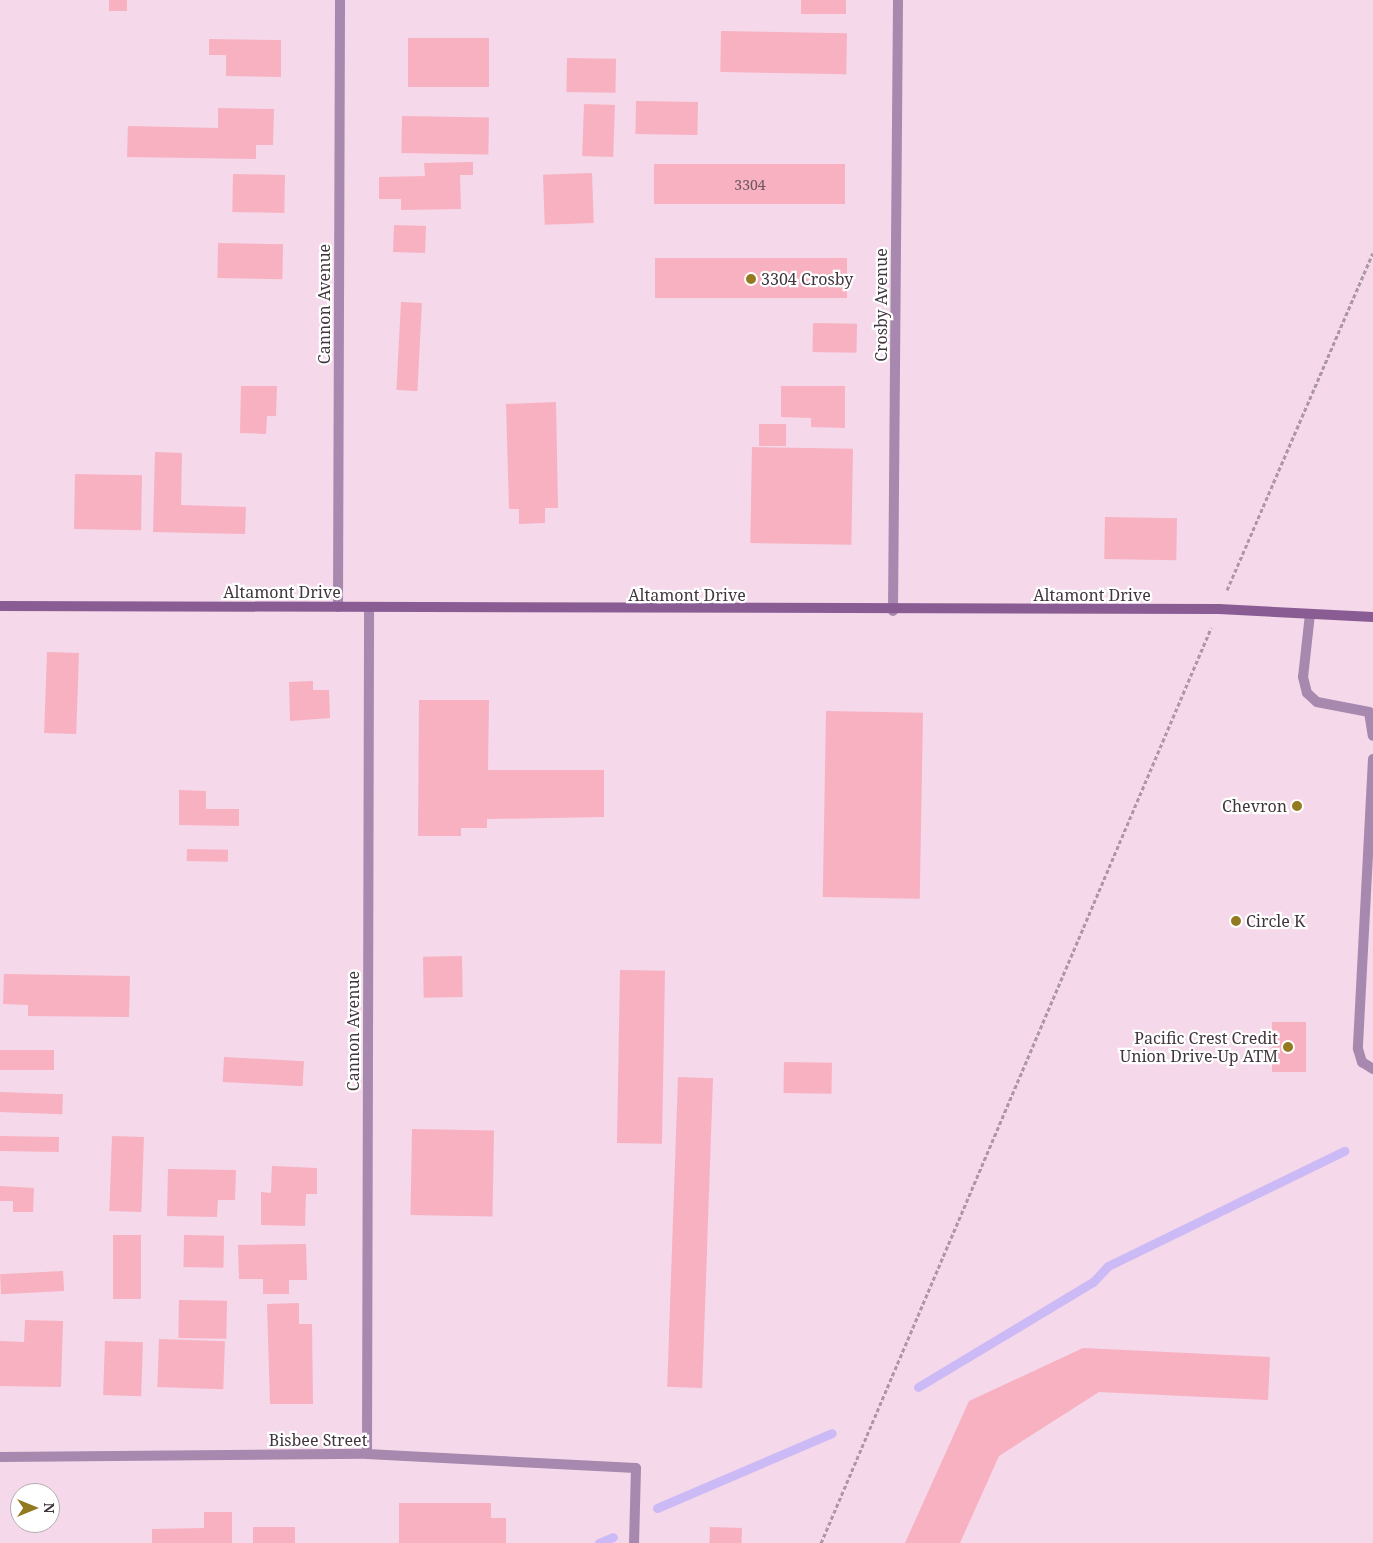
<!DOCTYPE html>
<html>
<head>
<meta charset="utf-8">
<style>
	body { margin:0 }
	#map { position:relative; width:1373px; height:1543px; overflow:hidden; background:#f5d8e9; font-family:"Noto Serif",serif }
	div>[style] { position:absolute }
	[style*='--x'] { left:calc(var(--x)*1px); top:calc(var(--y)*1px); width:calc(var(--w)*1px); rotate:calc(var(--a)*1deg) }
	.stream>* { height:9px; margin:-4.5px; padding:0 4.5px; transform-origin:4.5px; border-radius:4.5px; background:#cbbaf6 }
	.building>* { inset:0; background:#f7b1c1; transform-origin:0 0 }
	.path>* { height:3px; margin-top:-1.5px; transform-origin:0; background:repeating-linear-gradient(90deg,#ad97a4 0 4px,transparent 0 6.5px) }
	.service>* { height:10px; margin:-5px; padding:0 5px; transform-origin:5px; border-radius:5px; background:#a788ae }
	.minor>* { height:10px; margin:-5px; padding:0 5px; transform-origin:5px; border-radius:5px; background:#a788ae }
	.tertiary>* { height:10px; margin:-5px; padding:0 5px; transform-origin:5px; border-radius:5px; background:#a788ae }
	.secondary>* { height:10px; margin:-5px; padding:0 5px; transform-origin:5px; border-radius:5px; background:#895d94 }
	.dots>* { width:14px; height:14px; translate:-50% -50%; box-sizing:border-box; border:2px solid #fff; border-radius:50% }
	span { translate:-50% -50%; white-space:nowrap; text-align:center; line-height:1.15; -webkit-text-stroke:4.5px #fff; paint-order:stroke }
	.number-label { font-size:14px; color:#6e555e }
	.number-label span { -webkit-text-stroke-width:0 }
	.poi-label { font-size:16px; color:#41363d }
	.left { translate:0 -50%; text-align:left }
	.right { translate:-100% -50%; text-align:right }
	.street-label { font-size:16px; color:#41363d }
	.north { position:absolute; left:10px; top:1483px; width:50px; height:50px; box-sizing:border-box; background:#fff; border:1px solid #b3afb1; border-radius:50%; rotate:90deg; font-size:14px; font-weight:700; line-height:20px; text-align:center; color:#41363d }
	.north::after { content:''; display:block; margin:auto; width:18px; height:22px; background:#937920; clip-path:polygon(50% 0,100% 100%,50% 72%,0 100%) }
</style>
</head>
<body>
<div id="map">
	<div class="stream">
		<div style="--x:918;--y:1387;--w:204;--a:-31"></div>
		<div style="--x:1093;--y:1282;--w:22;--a:-47"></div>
		<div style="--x:1108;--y:1266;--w:263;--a:-26"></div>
		<div style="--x:657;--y:1508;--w:190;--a:-23.2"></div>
		<div style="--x:599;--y:1543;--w:15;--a:-23"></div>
	</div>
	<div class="building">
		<div style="left:109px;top:0;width:18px;height:11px"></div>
		<div style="left:801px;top:0;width:45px;height:14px"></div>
		<div style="left:721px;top:31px;width:126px;height:41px;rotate:1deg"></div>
		<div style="left:489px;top:38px;width:49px;height:81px;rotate:90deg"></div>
		<div style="clip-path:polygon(209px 39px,281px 40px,281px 77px,226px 76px,226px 55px,209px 55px)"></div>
		<div style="left:567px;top:58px;width:49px;height:34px;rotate:1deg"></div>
		<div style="left:636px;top:101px;width:62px;height:33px;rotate:1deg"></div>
		<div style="left:584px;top:104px;width:31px;height:52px;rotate:2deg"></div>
		<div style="clip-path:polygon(218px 108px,274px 109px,273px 145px,256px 145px,256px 159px,127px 157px,128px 126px,218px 128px)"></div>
		<div style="left:402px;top:116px;width:87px;height:37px;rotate:1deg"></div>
		<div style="clip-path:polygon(473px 162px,473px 175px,460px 175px,461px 209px,401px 210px,401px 199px,379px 199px,379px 177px,425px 176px,424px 163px)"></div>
		<div style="left:654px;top:164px;width:191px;height:40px"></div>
		<div style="left:592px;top:173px;width:50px;height:49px;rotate:88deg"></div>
		<div style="left:233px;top:174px;width:52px;height:38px;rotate:1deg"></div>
		<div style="left:394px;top:225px;width:32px;height:27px;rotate:2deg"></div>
		<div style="left:218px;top:243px;width:65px;height:35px;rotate:1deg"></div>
		<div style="left:655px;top:258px;width:192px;height:40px"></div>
		<div style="left:401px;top:302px;width:21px;height:88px;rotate:3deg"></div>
		<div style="left:813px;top:323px;width:44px;height:29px;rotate:1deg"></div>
		<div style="clip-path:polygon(241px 386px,277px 386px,276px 416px,267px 416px,266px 434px,240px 433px)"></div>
		<div style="clip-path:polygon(781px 386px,845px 386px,845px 428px,811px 427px,811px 418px,781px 417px)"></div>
		<div style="clip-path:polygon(556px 402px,558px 508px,545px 508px,545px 523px,519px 524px,519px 509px,509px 509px,506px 404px)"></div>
		<div style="left:759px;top:424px;width:27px;height:22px"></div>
		<div style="left:752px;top:447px;width:101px;height:96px;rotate:1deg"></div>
		<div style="clip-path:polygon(155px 452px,182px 453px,181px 505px,246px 507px,245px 534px,153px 532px)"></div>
		<div style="left:75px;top:474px;width:67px;height:55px;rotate:1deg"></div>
		<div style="left:1105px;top:517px;width:72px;height:42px;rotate:1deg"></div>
		<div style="left:47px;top:652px;width:32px;height:81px;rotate:2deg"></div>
		<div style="clip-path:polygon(313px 681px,313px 690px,329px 690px,330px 718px,290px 721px,289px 682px)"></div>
		<div style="clip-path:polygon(419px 700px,489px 700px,488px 770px,604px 770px,604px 817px,487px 819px,487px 828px,461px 828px,461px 836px,418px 836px)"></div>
		<div style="left:826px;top:711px;width:97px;height:186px;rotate:1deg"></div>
		<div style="clip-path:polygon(179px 790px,206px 791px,206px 809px,239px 809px,239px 826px,179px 825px)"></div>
		<div style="left:187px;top:849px;width:41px;height:12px;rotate:1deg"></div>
		<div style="left:462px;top:956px;width:41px;height:39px;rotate:89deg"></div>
		<div style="left:620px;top:970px;width:45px;height:173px;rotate:1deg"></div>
		<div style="clip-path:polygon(4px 974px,130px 976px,129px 1017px,28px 1016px,28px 1005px,3px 1004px)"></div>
		<div style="left:1272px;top:1022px;width:34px;height:50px"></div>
		<div style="left:54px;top:1050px;width:20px;height:54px;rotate:90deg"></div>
		<div style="left:224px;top:1057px;width:80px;height:25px;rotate:3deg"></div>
		<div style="left:784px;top:1062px;width:48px;height:31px;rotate:1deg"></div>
		<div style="left:678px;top:1077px;width:35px;height:310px;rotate:2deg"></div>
		<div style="left:0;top:1092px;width:63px;height:20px;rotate:2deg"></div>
		<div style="left:412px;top:1129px;width:82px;height:86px;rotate:1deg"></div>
		<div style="left:0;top:1136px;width:59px;height:15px;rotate:1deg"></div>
		<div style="left:112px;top:1136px;width:32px;height:75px;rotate:2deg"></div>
		<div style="clip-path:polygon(272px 1166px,317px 1168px,317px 1194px,306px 1194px,305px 1226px,261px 1225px,261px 1192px,271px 1193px)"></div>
		<div style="clip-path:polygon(168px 1169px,236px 1170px,235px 1200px,218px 1200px,217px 1217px,167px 1216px)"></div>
		<div style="clip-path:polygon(0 1186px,34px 1188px,33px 1212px,13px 1212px,13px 1201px,0 1201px)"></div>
		<div style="left:113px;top:1235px;width:28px;height:64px"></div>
		<div style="left:184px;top:1235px;width:40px;height:32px;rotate:1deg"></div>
		<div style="clip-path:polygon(306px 1244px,307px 1280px,289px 1280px,289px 1294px,263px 1294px,263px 1279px,239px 1279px,238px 1245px)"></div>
		<div style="left:63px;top:1271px;width:20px;height:63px;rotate:87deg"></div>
		<div style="left:179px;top:1300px;width:48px;height:38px;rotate:1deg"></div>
		<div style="clip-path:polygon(299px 1303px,299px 1324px,312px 1324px,313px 1404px,270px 1404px,267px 1304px)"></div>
		<div style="clip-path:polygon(25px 1320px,63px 1321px,61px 1387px,0 1386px,0 1341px,24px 1342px)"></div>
		<div style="left:159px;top:1339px;width:66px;height:48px;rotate:2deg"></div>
		<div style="left:105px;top:1341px;width:38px;height:54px;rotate:2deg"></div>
		<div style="clip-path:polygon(1083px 1348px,1270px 1357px,1268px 1400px,1099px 1392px,999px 1456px,960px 1543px,905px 1543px,969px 1401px)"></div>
		<div style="clip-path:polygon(399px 1503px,491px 1503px,491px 1518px,506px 1518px,506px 1543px,399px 1543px)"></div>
		<div style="clip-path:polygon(204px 1512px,232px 1512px,232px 1543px,152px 1543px,152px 1529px,204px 1528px)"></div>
		<div style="left:295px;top:1527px;width:16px;height:42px;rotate:90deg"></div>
		<div style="left:710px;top:1527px;width:32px;height:16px;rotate:2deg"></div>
	</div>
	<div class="path">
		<div style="--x:1227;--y:590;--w:367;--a:-66.6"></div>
		<div style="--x:821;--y:1543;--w:995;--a:-66.91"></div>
	</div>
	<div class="service">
		<div style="--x:1310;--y:614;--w:63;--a:96.3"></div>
		<div style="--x:1303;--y:677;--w:16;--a:76"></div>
		<div style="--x:1307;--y:693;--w:13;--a:42"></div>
		<div style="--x:1317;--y:702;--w:53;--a:10.9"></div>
		<div style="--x:1369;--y:712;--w:24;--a:81"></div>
		<div style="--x:1373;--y:759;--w:290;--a:93"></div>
		<div style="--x:1358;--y:1049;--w:14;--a:73"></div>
		<div style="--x:1362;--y:1062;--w:13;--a:32"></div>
	</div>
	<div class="minor">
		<div style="--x:338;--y:607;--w:607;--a:-89.81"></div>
		<div style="--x:367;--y:1454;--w:846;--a:-89.86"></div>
		<div style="--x:0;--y:1457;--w:367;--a:-0.5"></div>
		<div style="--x:367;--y:1454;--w:269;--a:3"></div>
		<div style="--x:636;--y:1468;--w:75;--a:91.5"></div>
	</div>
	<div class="tertiary">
		<div style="--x:893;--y:611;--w:611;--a:-89.53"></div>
	</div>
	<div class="secondary">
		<div style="--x:0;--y:606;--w:1219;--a:0.14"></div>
		<div style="--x:1219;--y:609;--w:154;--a:3"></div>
	</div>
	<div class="dots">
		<div style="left:751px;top:279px;background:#937920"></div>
		<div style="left:1297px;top:806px;background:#937920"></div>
		<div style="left:1236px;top:921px;background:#937920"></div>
		<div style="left:1288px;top:1047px;background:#937920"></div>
	</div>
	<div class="number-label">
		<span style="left:750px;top:185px">3304</span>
	</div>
	<div class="poi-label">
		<span class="left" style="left:761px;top:279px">3304 Crosby</span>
		<span class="right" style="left:1287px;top:806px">Chevron</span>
		<span class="left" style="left:1246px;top:921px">Circle K</span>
		<span class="right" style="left:1278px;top:1047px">Pacific Crest Credit<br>Union Drive-Up ATM</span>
	</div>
	<div class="street-label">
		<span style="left:324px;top:304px;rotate:-90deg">Cannon Avenue</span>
		<span style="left:881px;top:305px;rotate:-90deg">Crosby Avenue</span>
		<span style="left:282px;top:592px">Altamont Drive</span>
		<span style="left:687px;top:595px">Altamont Drive</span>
		<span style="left:1092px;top:595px">Altamont Drive</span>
		<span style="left:353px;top:1031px;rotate:-90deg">Cannon Avenue</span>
		<span style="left:318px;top:1440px">Bisbee Street</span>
	</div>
	<div class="north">N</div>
</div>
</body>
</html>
